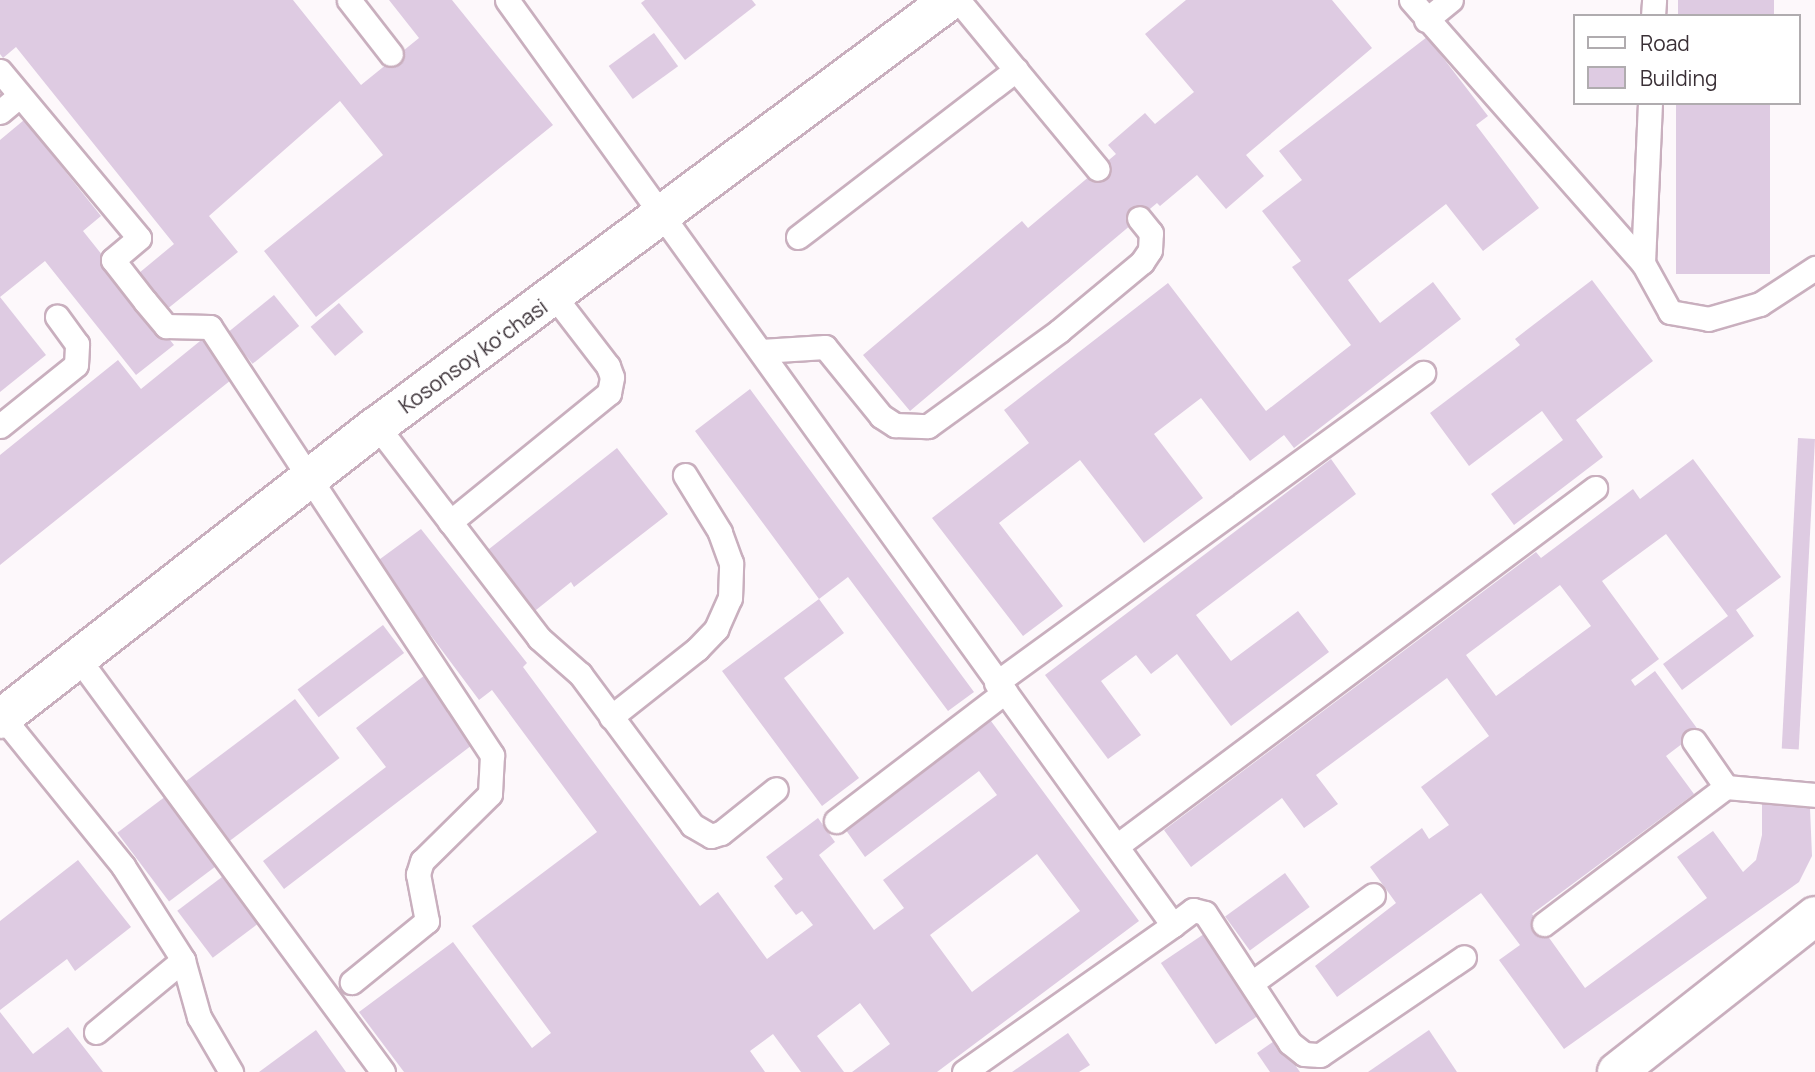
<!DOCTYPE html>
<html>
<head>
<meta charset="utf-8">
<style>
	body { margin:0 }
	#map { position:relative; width:1815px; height:1072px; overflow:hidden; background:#fdf8fb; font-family:Manrope,sans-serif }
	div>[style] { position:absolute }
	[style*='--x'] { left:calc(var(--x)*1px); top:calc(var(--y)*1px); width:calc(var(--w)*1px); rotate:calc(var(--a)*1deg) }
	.building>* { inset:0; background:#decbe2; transform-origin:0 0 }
	.roads { filter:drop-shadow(2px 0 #c9afbe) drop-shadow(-2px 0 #c9afbe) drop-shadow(0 2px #c9afbe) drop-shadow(0 -2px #c9afbe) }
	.service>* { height:23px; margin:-11.5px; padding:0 11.5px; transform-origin:11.5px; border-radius:11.5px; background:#fff }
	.minor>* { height:38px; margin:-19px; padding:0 19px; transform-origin:19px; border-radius:19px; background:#fff }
	.secondary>* { height:38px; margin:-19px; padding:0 19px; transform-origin:19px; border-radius:19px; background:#fff }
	span { translate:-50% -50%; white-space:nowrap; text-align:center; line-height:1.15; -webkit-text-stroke:5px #fff; paint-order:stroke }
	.street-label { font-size:21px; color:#3a3036 }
	.legend { position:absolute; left:1573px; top:14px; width:228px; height:91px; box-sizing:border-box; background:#fff; border:2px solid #b0acaf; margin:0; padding:9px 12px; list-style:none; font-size:21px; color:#3a3036 }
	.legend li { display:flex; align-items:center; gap:14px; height:35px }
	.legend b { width:35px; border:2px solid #b0acaf }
</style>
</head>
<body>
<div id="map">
	<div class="building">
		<div style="clip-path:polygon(0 0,293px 0,361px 85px,419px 38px,389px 0,452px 0,553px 125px,316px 317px,264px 251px,383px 155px,340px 101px,209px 216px,238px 252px,161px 314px,133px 278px,174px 244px,16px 47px,3px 58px,0 54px)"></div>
		<div style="clip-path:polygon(645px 0,752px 0,756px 5px,685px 60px,641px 3px)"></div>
		<div style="clip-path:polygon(1186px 0,1332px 0,1372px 48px,1246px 155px,1264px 176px,1226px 209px,1197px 175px,1160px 206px,1157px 203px,910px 411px,863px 355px,1022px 221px,1028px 228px,1116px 154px,1108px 145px,1145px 113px,1155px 124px,1194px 92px,1145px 34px)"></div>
		<div style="left:1678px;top:0;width:96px;height:16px"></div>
		<div style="left:654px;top:33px;width:41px;height:56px;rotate:54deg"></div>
		<div style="clip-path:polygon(1427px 37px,1488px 116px,1476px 125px,1539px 208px,1483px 251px,1446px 204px,1348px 280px,1380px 323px,1433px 282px,1461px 319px,1294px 448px,1284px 435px,1250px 461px,1201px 398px,1154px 434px,1203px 498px,1144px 543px,1080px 460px,999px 523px,1063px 606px,1023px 636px,932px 518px,1029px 443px,1004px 410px,1168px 283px,1266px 411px,1351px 345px,1292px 267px,1301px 261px,1262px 211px,1302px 180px,1279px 151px)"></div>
		<div style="left:1676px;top:103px;width:94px;height:171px"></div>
		<div style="clip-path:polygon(24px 120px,101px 216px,83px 231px,174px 345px,136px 375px,45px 261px,0 297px,0 140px)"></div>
		<div style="clip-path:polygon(1592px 280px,1653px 361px,1576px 420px,1603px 457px,1514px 525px,1491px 494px,1563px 440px,1542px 411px,1469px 466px,1430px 413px,1520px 345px,1515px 339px)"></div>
		<div style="left:274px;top:295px;width:40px;height:60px;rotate:51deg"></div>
		<div style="clip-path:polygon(0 297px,46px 355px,0 392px)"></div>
		<div style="left:339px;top:303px;width:38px;height:37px;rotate:50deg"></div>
		<div style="clip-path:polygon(205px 337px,236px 376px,0 565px,0 455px,118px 360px,141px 389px)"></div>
		<div style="clip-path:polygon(750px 389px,974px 692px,948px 711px,848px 577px,819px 599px,844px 633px,784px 678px,859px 778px,822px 806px,722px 671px,819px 599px,695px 431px)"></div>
		<div style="left:1798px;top:438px;width:17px;height:311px;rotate:3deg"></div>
		<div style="clip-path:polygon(617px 448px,668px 514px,574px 587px,571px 582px,531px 614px,484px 553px)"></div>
		<div style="clip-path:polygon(1331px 459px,1356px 494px,1196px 615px,1231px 661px,1298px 611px,1329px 652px,1231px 726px,1177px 654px,1151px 674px,1136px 655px,1101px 681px,1141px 735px,1108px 759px,1045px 675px)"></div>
		<div style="clip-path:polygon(evenodd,1693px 459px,1781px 577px,1736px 610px,1754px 636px,1682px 690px,1663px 664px,1728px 616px,1666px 534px,1602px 581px,1659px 659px,1631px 680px,1635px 686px,1655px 671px,1699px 731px,1666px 756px,1694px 794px,1532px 914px,1585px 988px,1707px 898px,1677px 857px,1713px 831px,1743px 872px,1756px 860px,1762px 835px,1762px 804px,1810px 808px,1812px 856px,1799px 882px,1564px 1049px,1499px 960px,1520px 945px,1481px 893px,1337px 997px,1315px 966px,1396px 903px,1370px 867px,1422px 828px,1429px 839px,1449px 825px,1421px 787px,1489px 736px,1447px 678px,1316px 775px,1338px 804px,1304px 828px,1282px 798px,1191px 867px,1164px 830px,1536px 552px,1541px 558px,1633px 489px,1640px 499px,1693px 459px,1560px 585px,1591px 626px,1496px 696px,1466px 655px,1560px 585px)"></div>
		<div style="clip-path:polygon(evenodd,421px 529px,527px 663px,523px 667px,700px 906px,718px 892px,767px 959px,813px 925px,802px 911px,796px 915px,774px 886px,783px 879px,766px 857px,818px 818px,835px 842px,819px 855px,874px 930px,904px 908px,883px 880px,997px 795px,979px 771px,865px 857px,843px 826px,988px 717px,1139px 921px,937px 1072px,852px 1072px,890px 1044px,860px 1003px,817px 1036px,844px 1072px,801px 1072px,773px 1034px,750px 1051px,765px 1072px,404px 1072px,359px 1012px,453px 942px,532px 1048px,551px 1033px,472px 926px,597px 832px,492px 690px,479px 700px,376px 562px,421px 529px,1037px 854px,1080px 911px,972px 992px,930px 935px,1037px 854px)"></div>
		<div style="left:383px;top:625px;width:35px;height:107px;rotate:53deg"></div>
		<div style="clip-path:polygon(425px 675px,476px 742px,284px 889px,263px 861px,386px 767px,356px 728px)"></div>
		<div style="left:295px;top:699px;width:74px;height:148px;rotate:53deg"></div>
		<div style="left:170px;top:793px;width:86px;height:66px;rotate:53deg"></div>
		<div style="clip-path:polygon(78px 860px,131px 927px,75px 971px,67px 959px,0 1010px,0 921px)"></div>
		<div style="left:1285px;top:873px;width:42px;height:74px;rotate:54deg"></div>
		<div style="left:222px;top:877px;width:59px;height:56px;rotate:53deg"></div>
		<div style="left:1204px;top:934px;width:98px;height:52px;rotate:56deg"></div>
		<div style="clip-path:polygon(0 1012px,33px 1054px,68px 1027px,103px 1072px,0 1072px)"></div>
		<div style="clip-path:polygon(316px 1030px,346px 1072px,259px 1072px)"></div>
		<div style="clip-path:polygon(1429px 1030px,1457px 1072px,1368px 1072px)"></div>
		<div style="clip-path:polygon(1068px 1033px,1090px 1065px,1079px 1072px,1012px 1072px)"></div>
		<div style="clip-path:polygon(1277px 1039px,1300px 1072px,1270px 1072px,1257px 1053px)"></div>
	</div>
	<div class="roads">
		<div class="service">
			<div style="--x:349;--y:0;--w:68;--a:52.1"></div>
			<div style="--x:507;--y:0;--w:1140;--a:54.25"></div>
			<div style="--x:1173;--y:925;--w:25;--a:-37"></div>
			<div style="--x:1193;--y:910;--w:12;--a:14"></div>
			<div style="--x:1205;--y:913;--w:155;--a:56.8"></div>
			<div style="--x:1290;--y:1043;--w:18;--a:38"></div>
			<div style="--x:1304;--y:1054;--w:16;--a:4"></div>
			<div style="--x:1320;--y:1055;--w:174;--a:-34.2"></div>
			<div style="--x:958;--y:0;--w:219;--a:50.4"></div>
			<div style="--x:1411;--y:0;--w:351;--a:48.6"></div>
			<div style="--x:1643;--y:263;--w:56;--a:61.1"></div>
			<div style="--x:1670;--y:312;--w:39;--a:10"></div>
			<div style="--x:1708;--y:319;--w:54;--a:-16.1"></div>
			<div style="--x:1760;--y:304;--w:66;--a:-33.2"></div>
			<div style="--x:1653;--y:16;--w:16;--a:-86"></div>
			<div style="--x:1426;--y:20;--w:32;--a:-39"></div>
			<div style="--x:0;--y:71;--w:217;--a:50.2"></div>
			<div style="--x:139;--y:238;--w:34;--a:140"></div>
			<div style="--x:113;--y:260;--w:52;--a:52"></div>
			<div style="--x:145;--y:301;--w:33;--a:50"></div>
			<div style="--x:166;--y:326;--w:44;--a:1.3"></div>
			<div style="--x:210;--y:327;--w:513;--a:56.62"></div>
			<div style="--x:492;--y:755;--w:39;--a:93"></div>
			<div style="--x:490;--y:794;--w:95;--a:135.4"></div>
			<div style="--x:422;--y:861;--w:14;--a:107"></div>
			<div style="--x:418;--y:874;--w:48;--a:79.2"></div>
			<div style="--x:427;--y:921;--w:97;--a:140.9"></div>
			<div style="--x:0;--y:112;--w:25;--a:-40"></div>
			<div style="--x:798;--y:237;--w:275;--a:-37.5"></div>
			<div style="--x:1643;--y:263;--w:160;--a:-87.5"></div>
			<div style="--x:761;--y:351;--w:64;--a:-3.6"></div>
			<div style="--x:825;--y:347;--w:89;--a:50.9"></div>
			<div style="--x:881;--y:416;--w:17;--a:33"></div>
			<div style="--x:895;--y:425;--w:33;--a:2"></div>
			<div style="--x:928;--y:426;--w:162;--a:-35.9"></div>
			<div style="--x:1059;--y:331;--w:108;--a:-39.7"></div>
			<div style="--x:1142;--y:262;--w:14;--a:-56"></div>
			<div style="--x:1150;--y:250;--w:17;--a:-87"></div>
			<div style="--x:1151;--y:233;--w:19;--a:-129"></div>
			<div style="--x:0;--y:426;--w:97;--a:-38.8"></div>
			<div style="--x:76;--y:365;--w:21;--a:-87"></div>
			<div style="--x:77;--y:344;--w:34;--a:-126"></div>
			<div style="--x:377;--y:426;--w:267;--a:52.6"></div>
			<div style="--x:539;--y:638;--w:55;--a:41.3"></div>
			<div style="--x:580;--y:674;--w:188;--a:53.4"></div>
			<div style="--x:692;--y:825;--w:22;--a:30"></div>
			<div style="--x:711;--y:836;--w:10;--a:-17"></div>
			<div style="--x:721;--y:833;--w:70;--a:-38.7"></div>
			<div style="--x:450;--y:522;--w:205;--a:-39.1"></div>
			<div style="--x:609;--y:393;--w:16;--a:-79"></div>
			<div style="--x:612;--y:377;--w:12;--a:-110"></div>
			<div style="--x:608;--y:366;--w:88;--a:-127.6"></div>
			<div style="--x:78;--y:658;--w:514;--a:53.62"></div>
			<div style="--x:996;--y:683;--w:528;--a:-35.98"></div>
			<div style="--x:0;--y:714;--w:196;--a:51"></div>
			<div style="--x:123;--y:866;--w:112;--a:57.4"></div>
			<div style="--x:183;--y:960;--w:59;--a:74.3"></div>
			<div style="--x:199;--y:1017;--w:64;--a:59.8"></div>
			<div style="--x:611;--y:717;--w:110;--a:-38.3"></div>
			<div style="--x:697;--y:649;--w:28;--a:-46"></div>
			<div style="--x:716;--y:629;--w:34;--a:-66"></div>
			<div style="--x:730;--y:598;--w:35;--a:-88"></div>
			<div style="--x:731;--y:563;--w:33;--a:-110"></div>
			<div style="--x:720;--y:532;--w:67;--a:-121.6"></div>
			<div style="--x:1694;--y:741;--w:56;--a:55.2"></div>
			<div style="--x:1726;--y:787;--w:89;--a:5.1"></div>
			<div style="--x:836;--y:821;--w:213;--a:-37.4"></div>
			<div style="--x:1118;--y:845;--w:596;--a:-36.81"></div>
			<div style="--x:1544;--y:924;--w:228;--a:-37"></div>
			<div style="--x:1253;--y:982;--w:148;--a:-35.9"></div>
			<div style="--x:96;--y:1032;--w:113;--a:-39.6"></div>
			<div style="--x:964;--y:1072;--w:256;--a:-35.1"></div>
		</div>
		<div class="minor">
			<div style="--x:1617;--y:1072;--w:252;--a:-38.2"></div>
		</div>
		<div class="secondary">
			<div style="--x:0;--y:719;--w:477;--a:-37.9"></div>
			<div style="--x:377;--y:426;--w:714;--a:-36.63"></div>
		</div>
	</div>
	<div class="street-label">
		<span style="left:473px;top:356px;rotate:-36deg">Kosonsoy koʻchasi</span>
	</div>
	<ul class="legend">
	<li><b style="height:9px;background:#fff"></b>Road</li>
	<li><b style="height:19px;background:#decbe2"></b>Building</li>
	</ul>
</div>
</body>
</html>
